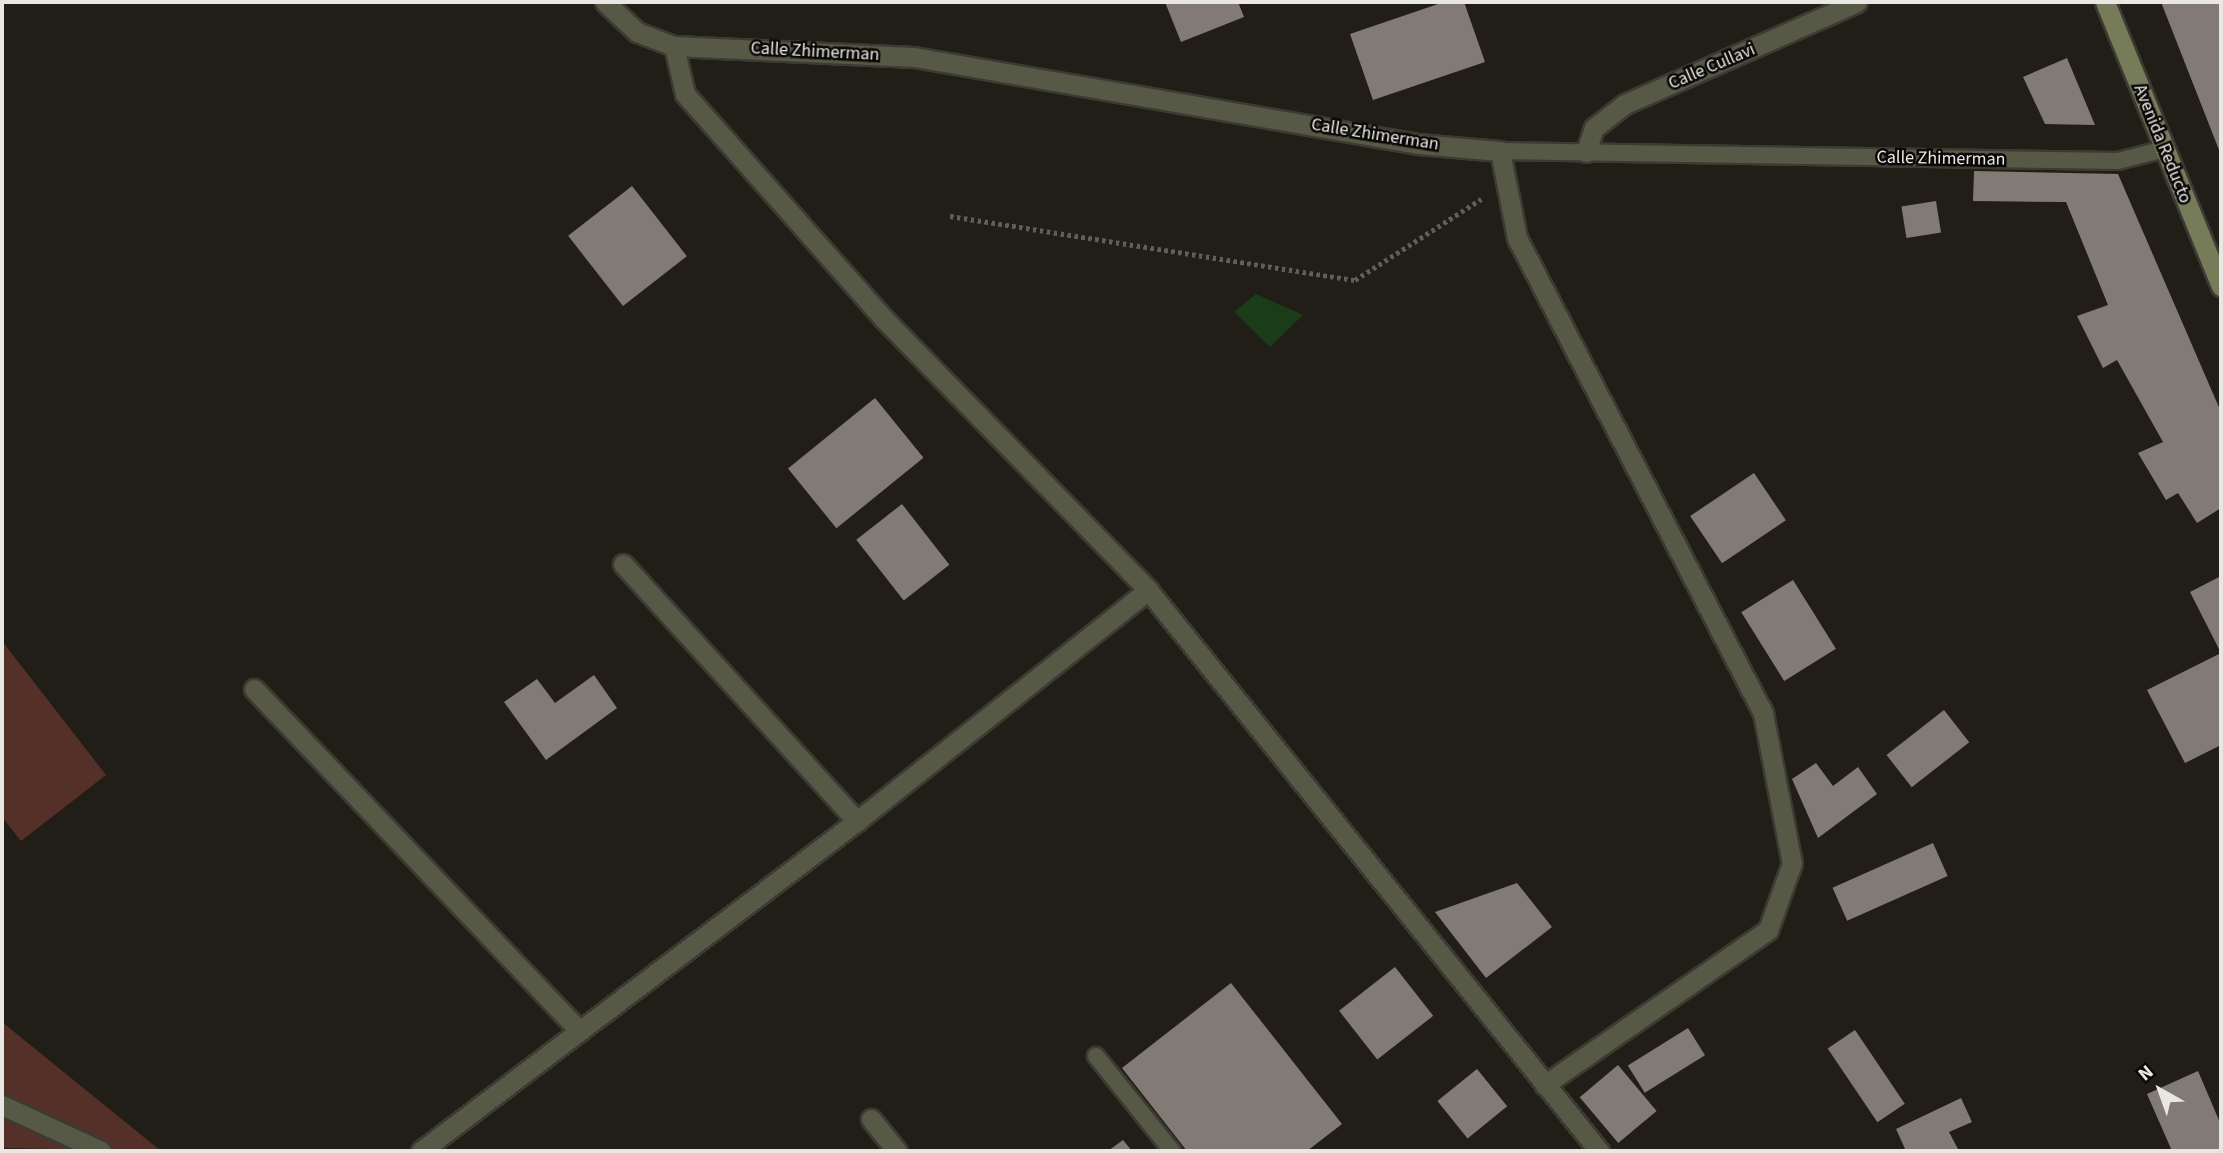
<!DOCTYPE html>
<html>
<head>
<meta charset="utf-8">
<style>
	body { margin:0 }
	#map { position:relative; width:2223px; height:1153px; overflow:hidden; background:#211e17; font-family:"Source Sans 3",sans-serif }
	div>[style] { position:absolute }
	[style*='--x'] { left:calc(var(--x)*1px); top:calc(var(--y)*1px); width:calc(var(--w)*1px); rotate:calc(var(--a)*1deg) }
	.green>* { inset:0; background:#553028 }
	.water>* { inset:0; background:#1b3c19 }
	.building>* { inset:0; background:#827b75; transform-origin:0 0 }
	.path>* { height:4.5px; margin-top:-2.25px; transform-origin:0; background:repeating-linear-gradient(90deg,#615e58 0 3.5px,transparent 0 7px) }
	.roads { filter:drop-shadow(2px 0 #3d3a33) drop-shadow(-2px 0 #3d3a33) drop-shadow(0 2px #3d3a33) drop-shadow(0 -2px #3d3a33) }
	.service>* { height:16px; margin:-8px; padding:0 8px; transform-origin:8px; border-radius:8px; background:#565945 }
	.minor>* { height:19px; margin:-9.5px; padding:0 9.5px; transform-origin:9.5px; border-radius:9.5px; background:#565945 }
	.secondary>* { height:19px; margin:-9.5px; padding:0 9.5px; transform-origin:9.5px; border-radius:9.5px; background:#767b5a }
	span { translate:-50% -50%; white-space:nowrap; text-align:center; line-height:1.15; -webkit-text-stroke:5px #090806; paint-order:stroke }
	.street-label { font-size:18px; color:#e9e7e2 }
	.frame { position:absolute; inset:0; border:4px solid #e9e7e2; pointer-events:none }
	.north { position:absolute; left:2125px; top:1055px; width:70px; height:70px; -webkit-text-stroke:5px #090806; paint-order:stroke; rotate:320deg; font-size:19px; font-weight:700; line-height:28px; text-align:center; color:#e9e7e2 }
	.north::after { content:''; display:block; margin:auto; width:24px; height:32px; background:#e9e7e2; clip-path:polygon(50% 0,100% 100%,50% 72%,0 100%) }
</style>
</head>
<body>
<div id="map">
	<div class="green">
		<div style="clip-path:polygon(2px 641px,106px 775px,21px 841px,2px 817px)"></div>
		<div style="clip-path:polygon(2px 1022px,161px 1151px,2px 1148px)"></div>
	</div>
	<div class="water">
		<div style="clip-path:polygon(1256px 294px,1303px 315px,1270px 347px,1234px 312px)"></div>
	</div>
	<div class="building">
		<div style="clip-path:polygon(1165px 2px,1238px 2px,1244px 17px,1181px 42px)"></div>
		<div style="clip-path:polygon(1444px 2px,1464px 2px,1485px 62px,1373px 100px,1350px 34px)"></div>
		<div style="clip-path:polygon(2161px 2px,2221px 2px,2221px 155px)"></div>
		<div style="clip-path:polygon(2067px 58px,2095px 125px,2045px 124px,2023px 77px)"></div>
		<div style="clip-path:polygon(1974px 171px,2118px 174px,2221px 412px,2221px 508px,2197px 523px,2178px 493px,2166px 500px,2138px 453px,2163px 442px,2117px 360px,2103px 368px,2077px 316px,2108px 305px,2066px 202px,1973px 201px)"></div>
		<div style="left:632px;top:186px;width:89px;height:81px;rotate:52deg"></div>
		<div style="left:1936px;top:201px;width:32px;height:35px;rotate:81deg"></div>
		<div style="left:875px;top:398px;width:77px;height:112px;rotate:51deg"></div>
		<div style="left:1754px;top:473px;width:57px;height:77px;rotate:56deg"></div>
		<div style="left:902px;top:504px;width:77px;height:58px;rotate:52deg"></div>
		<div style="clip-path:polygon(2221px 576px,2221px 745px,2185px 763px,2147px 690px,2221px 653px,2190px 592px)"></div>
		<div style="left:1793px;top:580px;width:81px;height:61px;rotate:58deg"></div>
		<div style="clip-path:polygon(594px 675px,617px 708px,546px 760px,504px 702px,537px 679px,555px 703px)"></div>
		<div style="left:1944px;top:710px;width:41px;height:73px;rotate:52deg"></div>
		<div style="clip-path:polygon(1816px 763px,1833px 786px,1858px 767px,1877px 794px,1818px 838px,1792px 779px)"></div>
		<div style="left:1933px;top:843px;width:36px;height:110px;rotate:66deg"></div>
		<div style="clip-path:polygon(1517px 883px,1552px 927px,1486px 978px,1435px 912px)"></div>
		<div style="left:1395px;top:967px;width:62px;height:71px;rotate:52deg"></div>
		<div style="clip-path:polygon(1231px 983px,1342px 1124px,1307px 1151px,1187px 1151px,1122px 1068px)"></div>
		<div style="left:1688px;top:1028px;width:32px;height:71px;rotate:58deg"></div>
		<div style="left:1855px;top:1030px;width:89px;height:33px;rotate:56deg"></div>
		<div style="left:1618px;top:1065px;width:60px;height:50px;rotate:50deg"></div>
		<div style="left:1477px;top:1069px;width:48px;height:51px;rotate:51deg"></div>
		<div style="clip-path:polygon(2198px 1071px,2221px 1125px,2221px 1151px,2172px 1151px,2147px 1094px)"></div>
		<div style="clip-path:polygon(1961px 1098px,1972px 1122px,1949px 1132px,1959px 1151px,1906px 1151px,1896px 1129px)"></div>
		<div style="clip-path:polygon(1123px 1140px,1132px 1151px,1108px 1151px)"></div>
	</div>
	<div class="path">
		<div style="--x:950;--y:216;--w:410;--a:9"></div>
		<div style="--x:1355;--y:280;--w:150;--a:-32.7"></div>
	</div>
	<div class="roads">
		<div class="service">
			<div style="--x:1500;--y:151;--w:618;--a:0.93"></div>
			<div style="--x:2118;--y:161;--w:48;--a:-14.6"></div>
			<div style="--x:1096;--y:1056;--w:122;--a:51.3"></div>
		</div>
		<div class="minor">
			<div style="--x:605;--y:2;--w:44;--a:43.2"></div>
			<div style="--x:637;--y:32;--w:40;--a:21"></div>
			<div style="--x:674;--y:46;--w:240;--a:2.6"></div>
			<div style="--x:914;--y:57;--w:511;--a:9.79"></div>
			<div style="--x:1418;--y:144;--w:82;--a:4.9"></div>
			<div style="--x:1500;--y:151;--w:89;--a:78.9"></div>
			<div style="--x:1517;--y:238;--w:535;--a:62.62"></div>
			<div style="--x:1763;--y:713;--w:153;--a:79.1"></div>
			<div style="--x:1792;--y:863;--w:71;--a:109.7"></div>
			<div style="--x:1768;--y:930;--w:272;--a:145.3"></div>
			<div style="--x:674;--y:46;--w:49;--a:77.1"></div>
			<div style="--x:685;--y:94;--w:300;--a:48.5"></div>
			<div style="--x:884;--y:319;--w:378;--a:45.7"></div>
			<div style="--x:1148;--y:590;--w:720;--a:51.2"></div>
			<div style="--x:1586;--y:152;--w:25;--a:-72"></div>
			<div style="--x:1594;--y:128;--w:39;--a:-38"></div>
			<div style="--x:1625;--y:104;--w:253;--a:-23.7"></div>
			<div style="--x:623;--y:564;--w:348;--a:47.7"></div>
			<div style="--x:254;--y:689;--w:472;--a:46.4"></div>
			<div style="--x:2;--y:1105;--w:109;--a:24.9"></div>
			<div style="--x:871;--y:1119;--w:41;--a:50.9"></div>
			<div style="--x:421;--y:1151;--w:547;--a:-37.12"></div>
			<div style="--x:857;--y:821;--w:372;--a:-38.4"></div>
		</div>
		<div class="secondary">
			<div style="--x:2105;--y:2;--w:307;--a:67.8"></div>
		</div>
	</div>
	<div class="street-label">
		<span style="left:815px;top:52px;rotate:3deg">Calle Zhimerman</span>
		<span style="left:1712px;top:67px;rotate:-23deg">Calle Cullavi</span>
		<span style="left:1375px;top:135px;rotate:9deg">Calle Zhimerman</span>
		<span style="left:2162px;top:144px;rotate:68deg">Avenida Reducto</span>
		<span style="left:1941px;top:159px;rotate:1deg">Calle Zhimerman</span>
	</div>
	<div class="frame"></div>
	<div class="north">N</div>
</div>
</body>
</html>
